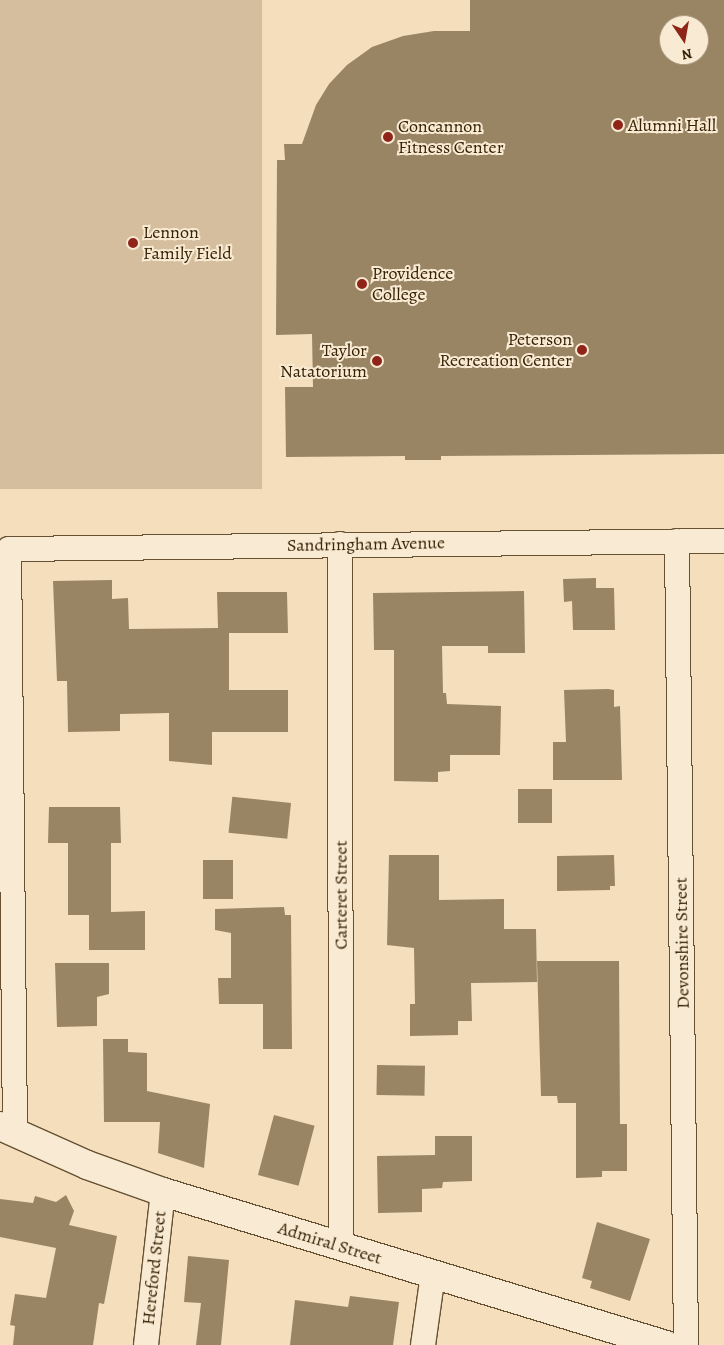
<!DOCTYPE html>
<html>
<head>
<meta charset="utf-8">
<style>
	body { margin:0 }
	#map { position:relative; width:724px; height:1345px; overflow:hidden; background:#f4debc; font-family:Alegreya,serif }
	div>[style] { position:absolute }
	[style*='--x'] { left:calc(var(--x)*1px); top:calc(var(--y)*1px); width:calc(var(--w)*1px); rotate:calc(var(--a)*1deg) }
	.green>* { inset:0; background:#d4be9d; transform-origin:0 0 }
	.building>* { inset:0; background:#998464; transform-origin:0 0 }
	.roads { filter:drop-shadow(1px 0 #665133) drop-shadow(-1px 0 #665133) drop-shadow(0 1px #665133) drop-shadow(0 -1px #665133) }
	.minor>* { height:24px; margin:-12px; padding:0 12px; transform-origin:12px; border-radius:12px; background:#f8ead3 }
	.secondary>* { height:28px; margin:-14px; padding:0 14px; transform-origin:14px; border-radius:14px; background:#f8ead3 }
	.dots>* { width:14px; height:14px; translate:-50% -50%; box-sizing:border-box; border:2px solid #f8ead3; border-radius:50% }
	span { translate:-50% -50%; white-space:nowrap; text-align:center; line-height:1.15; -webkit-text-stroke:4px #f8ead3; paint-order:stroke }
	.poi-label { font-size:18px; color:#372205 }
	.left { translate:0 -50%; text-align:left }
	.right { translate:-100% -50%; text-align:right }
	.street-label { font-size:18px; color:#372205 }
	.north { position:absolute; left:659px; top:15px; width:50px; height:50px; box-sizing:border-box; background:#f8ead3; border:1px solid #ab9a81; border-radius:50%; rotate:168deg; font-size:14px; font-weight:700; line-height:20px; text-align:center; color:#372205 }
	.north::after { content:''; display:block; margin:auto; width:18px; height:22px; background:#8f2418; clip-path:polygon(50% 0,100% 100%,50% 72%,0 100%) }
</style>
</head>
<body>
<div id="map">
	<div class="green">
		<div style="left:0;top:0;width:262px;height:489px"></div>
	</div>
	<div class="building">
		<div style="clip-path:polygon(evenodd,470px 0,724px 0,724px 454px,441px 456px,441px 460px,405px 460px,405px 456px,286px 457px,285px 387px,313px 387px,312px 334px,276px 335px,277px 160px,285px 160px,284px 144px,302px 144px,316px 105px,329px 84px,347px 65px,372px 47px,403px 36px,434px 31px,470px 31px,470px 0,669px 25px,699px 25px,699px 55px,669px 55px,669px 25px)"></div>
		<div style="clip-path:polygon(596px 578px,596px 588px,614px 588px,615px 630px,573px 630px,572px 601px,564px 602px,563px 579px)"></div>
		<div style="clip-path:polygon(112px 580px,112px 599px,128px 598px,129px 629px,218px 628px,217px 592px,287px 592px,288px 633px,229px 633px,229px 690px,288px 690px,288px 732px,212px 732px,212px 765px,169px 761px,169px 713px,120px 714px,120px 731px,68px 732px,67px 681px,57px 681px,53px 581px)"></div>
		<div style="clip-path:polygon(524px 591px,525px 653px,488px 653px,488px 646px,442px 646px,443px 693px,446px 693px,447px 704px,501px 706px,500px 755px,450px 755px,450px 771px,438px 772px,438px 782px,394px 781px,394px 650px,374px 650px,373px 593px)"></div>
		<div style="clip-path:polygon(608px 689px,614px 690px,614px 707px,620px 706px,622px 780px,553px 780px,553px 742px,566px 742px,564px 690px)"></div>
		<div style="left:552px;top:789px;width:34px;height:34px;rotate:90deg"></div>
		<div style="left:291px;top:803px;width:36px;height:59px;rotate:96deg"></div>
		<div style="clip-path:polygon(49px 807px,120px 807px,121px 843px,111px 843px,111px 912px,145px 911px,145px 950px,89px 950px,89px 915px,68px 915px,68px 843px,48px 843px)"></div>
		<div style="clip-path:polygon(389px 855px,439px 855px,439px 900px,504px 899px,504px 929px,536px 929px,537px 982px,471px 983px,472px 1021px,458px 1021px,458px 1035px,410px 1036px,410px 1004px,415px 1004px,414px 948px,387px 945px)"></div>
		<div style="clip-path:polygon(614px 855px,615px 886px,610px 886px,610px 890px,557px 891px,557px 856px)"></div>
		<div style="left:203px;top:860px;width:30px;height:39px"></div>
		<div style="clip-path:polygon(284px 907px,285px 915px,291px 915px,292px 1049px,263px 1049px,263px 1004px,219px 1004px,218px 978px,231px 978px,231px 933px,215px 930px,215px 909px)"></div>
		<div style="clip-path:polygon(537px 961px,619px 961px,620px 1124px,627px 1124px,627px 1171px,602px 1171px,602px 1177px,576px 1178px,576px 1103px,558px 1103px,557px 1096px,541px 1096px)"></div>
		<div style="clip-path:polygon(55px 963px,109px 963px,109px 994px,97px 997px,97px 1026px,57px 1027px)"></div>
		<div style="clip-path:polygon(103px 1039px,128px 1039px,128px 1052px,147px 1053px,147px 1091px,210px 1104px,204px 1168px,158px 1153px,160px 1122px,104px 1122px)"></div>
		<div style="left:377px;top:1065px;width:48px;height:30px;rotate:1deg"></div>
		<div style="left:274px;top:1115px;width:42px;height:62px;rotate:15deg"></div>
		<div style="clip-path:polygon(435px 1136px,472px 1136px,472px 1181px,443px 1182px,442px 1188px,422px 1189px,422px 1212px,378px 1213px,377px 1156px,435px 1155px)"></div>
		<div style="clip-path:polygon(66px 1195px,74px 1211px,69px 1225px,117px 1236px,104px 1304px,99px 1303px,93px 1345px,13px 1345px,15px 1326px,10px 1325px,15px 1294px,46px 1298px,56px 1248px,0 1237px,0 1199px,33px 1203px,35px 1196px,56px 1202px)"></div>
		<div style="clip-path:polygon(597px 1222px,650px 1239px,630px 1301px,590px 1288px,592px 1281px,582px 1278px)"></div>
		<div style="clip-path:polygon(188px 1256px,229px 1260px,221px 1345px,196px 1345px,201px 1303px,184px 1302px)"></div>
		<div style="clip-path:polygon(350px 1296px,399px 1302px,393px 1345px,290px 1345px,295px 1300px,348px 1307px)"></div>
	</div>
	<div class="roads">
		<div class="minor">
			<div style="--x:677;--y:541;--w:804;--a:89.36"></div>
			<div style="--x:340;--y:544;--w:702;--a:89.92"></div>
			<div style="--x:15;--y:1133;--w:584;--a:-90.59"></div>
			<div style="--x:9;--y:549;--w:715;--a:-0.64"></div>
			<div style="--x:146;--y:1345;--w:154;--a:-83.7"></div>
			<div style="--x:423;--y:1345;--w:72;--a:-82"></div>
		</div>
		<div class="secondary">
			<div style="--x:0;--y:1126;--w:95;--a:24.1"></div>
			<div style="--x:87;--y:1165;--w:81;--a:19.6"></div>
			<div style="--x:163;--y:1192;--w:526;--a:16.92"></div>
		</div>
	</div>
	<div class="dots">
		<div style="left:618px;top:125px;background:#8f2418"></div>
		<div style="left:388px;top:137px;background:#8f2418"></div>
		<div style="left:133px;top:243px;background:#8f2418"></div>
		<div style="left:362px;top:284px;background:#8f2418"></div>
		<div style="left:582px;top:350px;background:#8f2418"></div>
		<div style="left:377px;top:361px;background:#8f2418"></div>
	</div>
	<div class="poi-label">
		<span class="left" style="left:628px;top:125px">Alumni Hall</span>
		<span class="left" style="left:398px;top:137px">Concannon<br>Fitness Center</span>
		<span class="left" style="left:143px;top:243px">Lennon<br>Family Field</span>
		<span class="left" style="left:372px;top:284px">Providence<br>College</span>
		<span class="right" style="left:572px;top:350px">Peterson<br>Recreation Center</span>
		<span class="right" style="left:367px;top:361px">Taylor<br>Natatorium</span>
	</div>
	<div class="street-label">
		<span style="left:366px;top:544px;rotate:-1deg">Sandringham Avenue</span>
		<span style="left:341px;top:895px;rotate:-90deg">Carteret Street</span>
		<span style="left:682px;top:943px;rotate:-91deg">Devonshire Street</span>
		<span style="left:330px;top:1243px;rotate:17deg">Admiral Street</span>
		<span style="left:154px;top:1268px;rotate:-84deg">Hereford Street</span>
	</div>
	<div class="north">N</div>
</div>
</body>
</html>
